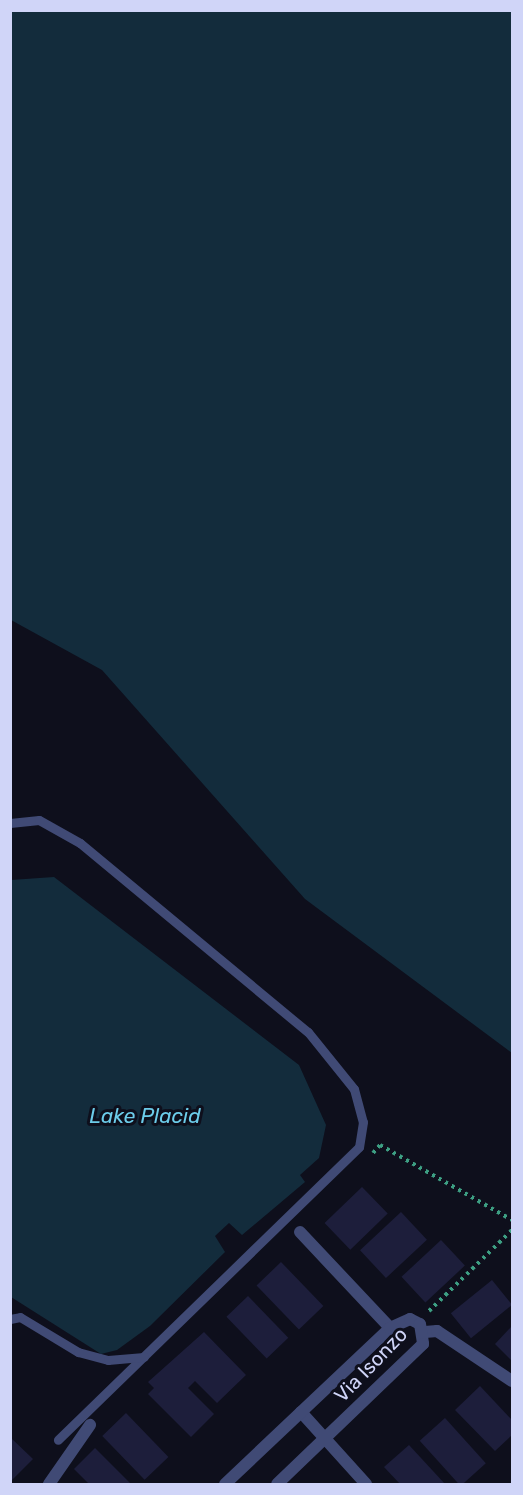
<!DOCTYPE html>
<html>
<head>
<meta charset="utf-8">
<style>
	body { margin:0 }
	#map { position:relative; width:523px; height:1495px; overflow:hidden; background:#0e0f1c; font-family:Rubik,sans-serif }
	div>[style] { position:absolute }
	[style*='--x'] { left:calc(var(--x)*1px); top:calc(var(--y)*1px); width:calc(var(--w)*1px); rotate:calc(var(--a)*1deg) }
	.water>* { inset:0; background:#132c3c }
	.building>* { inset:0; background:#1d1e3b; transform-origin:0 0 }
	.path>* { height:4px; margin-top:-2px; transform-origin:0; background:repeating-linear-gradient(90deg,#3d9f83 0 3px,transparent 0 7.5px) }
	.service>* { height:9px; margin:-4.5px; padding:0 4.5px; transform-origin:4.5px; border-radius:4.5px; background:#404a75 }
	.minor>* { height:12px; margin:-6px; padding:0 6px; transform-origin:6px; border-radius:6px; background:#404a75 }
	span { translate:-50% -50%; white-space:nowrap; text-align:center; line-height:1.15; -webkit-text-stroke:6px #0e0f1c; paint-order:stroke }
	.street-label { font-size:20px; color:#d0d5f8 }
	.water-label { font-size:21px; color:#6cccea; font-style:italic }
	.frame { position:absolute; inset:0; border:12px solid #d0d5f8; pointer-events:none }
</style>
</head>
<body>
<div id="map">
	<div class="water">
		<div style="clip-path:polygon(11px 10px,512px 11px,512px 1053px,305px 899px,102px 670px,11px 620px)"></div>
		<div style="clip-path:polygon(54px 877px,299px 1065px,326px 1125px,319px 1158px,300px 1175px,305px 1182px,242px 1235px,229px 1223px,215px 1236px,225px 1252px,150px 1326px,117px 1350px,101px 1354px,11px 1297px,11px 880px)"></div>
	</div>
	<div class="building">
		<div style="left:362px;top:1187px;width:37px;height:52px;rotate:46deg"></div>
		<div style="left:401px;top:1212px;width:38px;height:56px;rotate:47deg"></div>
		<div style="left:441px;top:1240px;width:35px;height:54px;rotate:47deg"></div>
		<div style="left:281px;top:1262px;width:61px;height:34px;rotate:46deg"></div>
		<div style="left:492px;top:1280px;width:32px;height:53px;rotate:51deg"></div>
		<div style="left:248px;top:1296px;width:58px;height:30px;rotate:46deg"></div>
		<div style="clip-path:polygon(512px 1326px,512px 1361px,495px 1344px)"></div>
		<div style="clip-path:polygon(204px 1332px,246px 1375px,217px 1403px,195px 1381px,188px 1388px,214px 1414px,191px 1437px,148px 1394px,154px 1388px,148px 1382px)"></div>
		<div style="clip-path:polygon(480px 1386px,512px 1420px,512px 1435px,495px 1451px,455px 1410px)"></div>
		<div style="left:126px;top:1413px;width:61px;height:33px;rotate:46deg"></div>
		<div style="left:445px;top:1418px;width:61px;height:34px;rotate:48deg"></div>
		<div style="clip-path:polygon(10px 1437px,33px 1459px,10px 1482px)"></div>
		<div style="clip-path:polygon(409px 1445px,445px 1484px,400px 1484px,384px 1467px)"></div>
		<div style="clip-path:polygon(95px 1448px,131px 1484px,89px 1484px,74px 1469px)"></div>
	</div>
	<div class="path">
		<div style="--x:373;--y:1153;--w:11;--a:-49"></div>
		<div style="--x:380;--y:1145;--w:152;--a:29.6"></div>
		<div style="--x:429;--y:1311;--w:116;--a:-44.3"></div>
	</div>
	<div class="service">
		<div style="--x:10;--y:823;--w:29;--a:-6"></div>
		<div style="--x:39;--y:820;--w:47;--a:29.3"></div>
		<div style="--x:80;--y:843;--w:296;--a:39.7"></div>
		<div style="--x:308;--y:1032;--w:73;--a:51.1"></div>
		<div style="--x:354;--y:1089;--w:34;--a:75"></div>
		<div style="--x:363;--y:1122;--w:25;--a:99"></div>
		<div style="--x:359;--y:1147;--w:420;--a:135.8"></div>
		<div style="--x:10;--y:1319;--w:10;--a:-11"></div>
		<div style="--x:20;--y:1317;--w:68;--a:31.1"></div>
		<div style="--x:78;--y:1352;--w:31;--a:15"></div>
		<div style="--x:108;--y:1360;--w:36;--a:-5"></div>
	</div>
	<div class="minor">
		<div style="--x:300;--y:1232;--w:132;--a:46.8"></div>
		<div style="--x:425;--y:1332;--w:12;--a:-5"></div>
		<div style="--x:437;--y:1331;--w:90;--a:33.7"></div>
		<div style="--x:301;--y:1412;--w:97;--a:47.9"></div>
		<div style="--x:49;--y:1484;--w:72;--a:-55.2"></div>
		<div style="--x:225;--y:1484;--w:227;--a:-43.4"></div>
		<div style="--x:390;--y:1328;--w:22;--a:-24"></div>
		<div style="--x:410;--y:1319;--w:11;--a:27"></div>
		<div style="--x:420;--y:1324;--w:20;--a:81"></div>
		<div style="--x:423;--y:1344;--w:202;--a:136.2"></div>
	</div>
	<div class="street-label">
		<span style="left:371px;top:1365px;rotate:-46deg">Via Isonzo</span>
	</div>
	<div class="water-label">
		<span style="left:145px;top:1116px">Lake Placid</span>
	</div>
	<div class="frame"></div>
</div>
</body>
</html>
